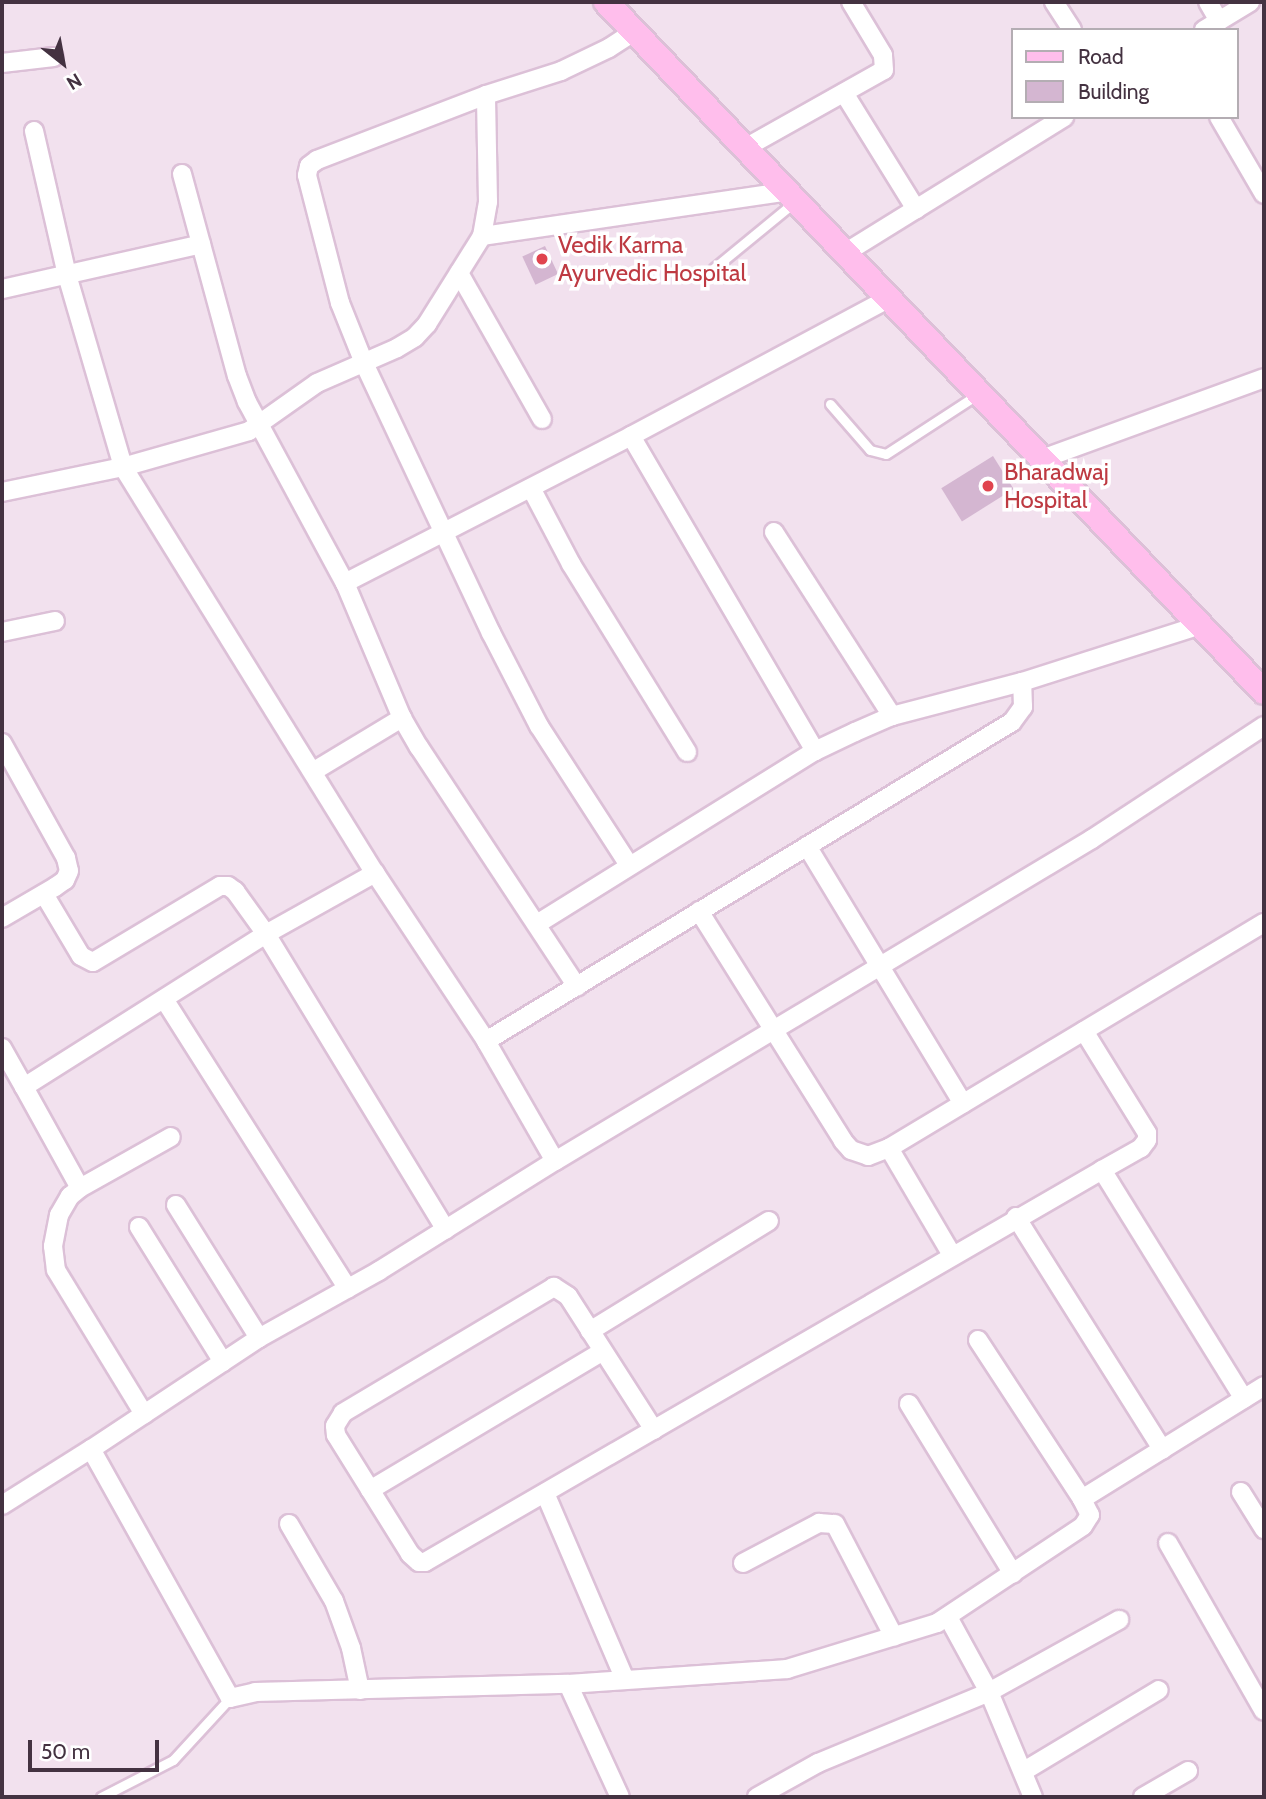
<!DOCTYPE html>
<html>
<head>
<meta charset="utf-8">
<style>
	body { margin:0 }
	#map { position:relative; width:1266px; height:1799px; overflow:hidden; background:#f2e1ee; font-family:Cabin,sans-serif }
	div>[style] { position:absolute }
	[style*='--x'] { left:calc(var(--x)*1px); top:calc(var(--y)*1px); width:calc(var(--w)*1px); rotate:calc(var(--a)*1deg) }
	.building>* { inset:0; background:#d4b6d1; transform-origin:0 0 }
	.roads { filter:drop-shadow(2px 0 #dcc0d7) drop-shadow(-2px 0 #dcc0d7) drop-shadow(0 2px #dcc0d7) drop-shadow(0 -2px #dcc0d7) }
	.service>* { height:9px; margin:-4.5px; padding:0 4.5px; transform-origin:4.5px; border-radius:4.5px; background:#fff }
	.minor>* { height:18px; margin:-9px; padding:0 9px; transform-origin:9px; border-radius:9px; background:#fff }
	.secondary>* { height:24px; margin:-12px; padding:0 12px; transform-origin:12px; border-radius:12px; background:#ffbeec }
	.dots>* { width:19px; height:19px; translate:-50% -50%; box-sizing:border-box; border:4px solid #fff; border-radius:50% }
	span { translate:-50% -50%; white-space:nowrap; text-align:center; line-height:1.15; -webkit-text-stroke:7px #fff; paint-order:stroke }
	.health-label { font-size:24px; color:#be3a42 }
	.left { translate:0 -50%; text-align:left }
	.frame { position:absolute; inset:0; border:4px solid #443241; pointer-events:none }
	.legend { position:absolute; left:1011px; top:28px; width:228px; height:91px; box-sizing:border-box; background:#fff; border:2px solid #b4adb3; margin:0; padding:9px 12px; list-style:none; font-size:21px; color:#443241 }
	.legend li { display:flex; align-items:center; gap:14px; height:35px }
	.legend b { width:35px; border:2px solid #b4adb3 }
	.north { position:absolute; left:28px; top:28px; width:70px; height:70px; -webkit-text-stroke:5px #fff; paint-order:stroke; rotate:149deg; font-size:19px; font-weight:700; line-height:28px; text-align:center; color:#443241 }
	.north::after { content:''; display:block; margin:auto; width:24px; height:32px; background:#443241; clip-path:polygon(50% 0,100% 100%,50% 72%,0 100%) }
	.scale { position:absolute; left:28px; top:1740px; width:131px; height:32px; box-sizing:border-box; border:4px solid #443241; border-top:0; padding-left:9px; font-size:21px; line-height:24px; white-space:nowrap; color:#443241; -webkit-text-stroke:5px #fff; paint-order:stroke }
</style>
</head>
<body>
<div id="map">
	<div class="building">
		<div style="left:545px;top:246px;width:31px;height:25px;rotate:65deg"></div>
		<div style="left:993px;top:456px;width:39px;height:61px;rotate:58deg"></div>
	</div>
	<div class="roads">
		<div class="service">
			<div style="--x:714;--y:268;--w:102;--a:-39.4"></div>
			<div style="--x:830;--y:404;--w:61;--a:49"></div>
			<div style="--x:870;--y:450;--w:16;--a:14"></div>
			<div style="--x:886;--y:454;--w:110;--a:-33.1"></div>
			<div style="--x:101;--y:1797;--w:81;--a:-27.2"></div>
			<div style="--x:173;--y:1760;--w:84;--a:-47.4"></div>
		</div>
		<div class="minor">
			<div style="--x:1054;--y:2;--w:33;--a:57"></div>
			<div style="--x:1208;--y:2;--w:22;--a:60"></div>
			<div style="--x:1204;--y:30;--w:54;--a:-31.3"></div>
			<div style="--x:2;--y:63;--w:52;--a:-6.6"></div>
			<div style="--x:844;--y:93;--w:137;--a:58.2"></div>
			<div style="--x:1219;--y:117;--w:89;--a:59.7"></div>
			<div style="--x:34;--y:131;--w:148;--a:77.1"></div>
			<div style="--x:67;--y:275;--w:200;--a:73.7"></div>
			<div style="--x:123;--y:467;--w:478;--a:58.2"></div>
			<div style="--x:375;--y:873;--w:201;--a:56.5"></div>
			<div style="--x:486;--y:1041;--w:138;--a:60.1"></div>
			<div style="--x:745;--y:148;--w:159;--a:-29.3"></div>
			<div style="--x:884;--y:70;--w:15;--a:-94"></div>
			<div style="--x:883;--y:55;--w:62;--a:-121.1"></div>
			<div style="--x:182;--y:174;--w:209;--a:74.8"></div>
			<div style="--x:237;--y:376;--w:28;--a:69"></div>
			<div style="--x:247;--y:402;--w:206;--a:61.6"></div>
			<div style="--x:345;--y:583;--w:147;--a:67.1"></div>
			<div style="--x:402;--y:718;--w:34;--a:60"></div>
			<div style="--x:419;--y:747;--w:287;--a:56.6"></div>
			<div style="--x:482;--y:236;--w:35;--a:-80"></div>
			<div style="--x:488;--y:202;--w:107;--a:-91.1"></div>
			<div style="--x:845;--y:253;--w:258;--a:-31.8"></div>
			<div style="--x:459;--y:273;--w:168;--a:60.4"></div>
			<div style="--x:2;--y:289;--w:204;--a:-12.7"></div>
			<div style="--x:631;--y:436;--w:365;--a:59.7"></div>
			<div style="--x:1042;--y:459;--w:236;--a:-20"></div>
			<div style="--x:531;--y:488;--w:86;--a:62.2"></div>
			<div style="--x:571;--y:564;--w:221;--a:58.3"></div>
			<div style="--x:2;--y:492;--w:124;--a:-11.7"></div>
			<div style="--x:123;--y:467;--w:131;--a:-15.9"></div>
			<div style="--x:249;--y:431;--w:83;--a:-35.2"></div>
			<div style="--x:317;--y:383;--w:87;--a:-23.6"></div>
			<div style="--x:397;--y:348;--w:21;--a:-31"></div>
			<div style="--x:415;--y:337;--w:18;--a:-47"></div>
			<div style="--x:427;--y:324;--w:104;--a:-58"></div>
			<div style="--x:482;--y:236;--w:305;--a:-8.3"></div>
			<div style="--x:774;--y:532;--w:219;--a:57.3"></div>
			<div style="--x:345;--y:583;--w:322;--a:-27.2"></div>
			<div style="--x:631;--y:436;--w:291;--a:-28.1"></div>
			<div style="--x:2;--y:632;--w:54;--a:-11.7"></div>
			<div style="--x:1264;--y:726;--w:206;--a:146.7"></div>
			<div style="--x:1092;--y:839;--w:626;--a:149.05"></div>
			<div style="--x:555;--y:1161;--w:208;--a:148"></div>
			<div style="--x:379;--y:1271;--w:137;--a:150.8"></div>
			<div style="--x:259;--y:1338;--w:201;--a:146.5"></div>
			<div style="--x:91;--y:1449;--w:285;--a:60.8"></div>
			<div style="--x:230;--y:1698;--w:26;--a:-13"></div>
			<div style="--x:255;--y:1692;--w:313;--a:-1.5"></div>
			<div style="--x:568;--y:1684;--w:220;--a:-3.9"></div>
			<div style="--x:787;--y:1669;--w:157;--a:-17"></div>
			<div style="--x:937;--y:1623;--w:175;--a:-33.6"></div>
			<div style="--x:1083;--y:1526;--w:13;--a:-58"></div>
			<div style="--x:1090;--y:1515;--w:18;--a:-117"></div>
			<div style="--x:1082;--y:1499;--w:214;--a:-31.8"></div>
			<div style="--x:2;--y:743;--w:132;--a:60.9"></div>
			<div style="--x:66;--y:858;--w:13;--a:77"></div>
			<div style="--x:69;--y:871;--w:10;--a:114"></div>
			<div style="--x:65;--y:880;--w:12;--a:145"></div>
			<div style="--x:55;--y:887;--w:61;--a:149.7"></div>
			<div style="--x:314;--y:771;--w:103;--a:-31.1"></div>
			<div style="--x:807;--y:846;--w:301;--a:58.8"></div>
			<div style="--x:629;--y:865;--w:166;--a:-122.9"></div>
			<div style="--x:539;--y:726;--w:105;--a:-117.3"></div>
			<div style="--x:491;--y:633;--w:298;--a:-115.2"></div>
			<div style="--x:364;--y:363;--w:65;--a:-111.8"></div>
			<div style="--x:340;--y:303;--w:132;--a:-104.5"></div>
			<div style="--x:307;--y:175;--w:9;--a:-77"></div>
			<div style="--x:309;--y:166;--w:10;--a:-37"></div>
			<div style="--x:317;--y:160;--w:181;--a:-21"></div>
			<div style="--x:486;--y:95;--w:79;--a:-17.7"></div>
			<div style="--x:561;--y:71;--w:53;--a:-25.6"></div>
			<div style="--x:609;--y:48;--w:30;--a:-33"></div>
			<div style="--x:44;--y:894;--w:72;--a:59.2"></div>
			<div style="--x:81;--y:956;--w:13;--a:27"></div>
			<div style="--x:93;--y:962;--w:148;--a:-30.9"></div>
			<div style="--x:220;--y:886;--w:8;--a:0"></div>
			<div style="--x:228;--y:886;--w:9;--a:36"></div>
			<div style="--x:235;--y:891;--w:53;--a:54.2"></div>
			<div style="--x:266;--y:934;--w:346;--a:58.7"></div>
			<div style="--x:699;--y:911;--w:271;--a:57.9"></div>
			<div style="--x:843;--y:1141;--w:12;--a:48"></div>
			<div style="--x:851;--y:1150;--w:18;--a:19"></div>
			<div style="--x:868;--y:1156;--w:22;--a:-21"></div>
			<div style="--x:889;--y:1148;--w:437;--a:-31"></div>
			<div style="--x:537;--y:924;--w:327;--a:-31.9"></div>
			<div style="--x:815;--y:751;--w:44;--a:-25.4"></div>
			<div style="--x:855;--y:732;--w:40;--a:-23.4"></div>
			<div style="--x:892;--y:716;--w:134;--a:-14.7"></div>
			<div style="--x:1022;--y:682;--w:188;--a:-17.7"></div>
			<div style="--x:164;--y:999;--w:343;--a:57.6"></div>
			<div style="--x:1084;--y:1031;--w:120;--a:58.3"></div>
			<div style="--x:1147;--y:1133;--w:7;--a:90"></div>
			<div style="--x:1147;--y:1140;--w:10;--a:127"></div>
			<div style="--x:1141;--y:1148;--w:45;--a:150.6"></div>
			<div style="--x:486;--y:1041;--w:615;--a:-31.24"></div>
			<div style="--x:1012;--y:722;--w:19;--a:-54"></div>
			<div style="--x:1023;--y:707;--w:25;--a:-92"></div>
			<div style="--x:2;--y:1048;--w:45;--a:60.6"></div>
			<div style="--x:24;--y:1087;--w:286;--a:-32.3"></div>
			<div style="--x:266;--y:934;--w:125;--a:-29.2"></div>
			<div style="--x:24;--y:1087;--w:115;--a:61"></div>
			<div style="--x:80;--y:1188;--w:13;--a:141"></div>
			<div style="--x:70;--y:1196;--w:22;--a:120"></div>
			<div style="--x:59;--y:1215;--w:32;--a:101"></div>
			<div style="--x:53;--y:1246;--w:24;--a:83"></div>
			<div style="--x:56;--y:1270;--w:169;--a:58.6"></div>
			<div style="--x:889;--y:1148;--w:124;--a:59.5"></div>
			<div style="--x:80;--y:1188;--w:104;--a:-29.3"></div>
			<div style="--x:176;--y:1205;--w:157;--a:58"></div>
			<div style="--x:1016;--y:1217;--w:275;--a:57.8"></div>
			<div style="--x:139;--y:1227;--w:159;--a:58.1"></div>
			<div style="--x:590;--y:1331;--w:210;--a:-31.6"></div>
			<div style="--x:978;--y:1340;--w:190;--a:56.8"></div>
			<div style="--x:909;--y:1404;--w:199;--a:58.5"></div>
			<div style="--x:654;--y:1430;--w:159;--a:-122.7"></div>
			<div style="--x:568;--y:1296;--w:17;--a:-147"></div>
			<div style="--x:554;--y:1287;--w:246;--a:149.2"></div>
			<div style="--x:343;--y:1413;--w:15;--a:122"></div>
			<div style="--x:335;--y:1426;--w:9;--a:84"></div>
			<div style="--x:336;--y:1435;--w:140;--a:58.1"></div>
			<div style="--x:410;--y:1554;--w:12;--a:42"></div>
			<div style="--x:419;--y:1562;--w:6;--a:0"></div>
			<div style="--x:425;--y:1562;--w:782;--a:-30.07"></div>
			<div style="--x:1102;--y:1170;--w:269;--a:58.2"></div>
			<div style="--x:370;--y:1490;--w:271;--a:-30.8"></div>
			<div style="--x:1241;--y:1492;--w:44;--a:58.1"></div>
			<div style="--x:545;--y:1493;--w:203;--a:66.8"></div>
			<div style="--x:2;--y:1505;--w:105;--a:-32.2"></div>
			<div style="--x:289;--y:1524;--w:89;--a:59.7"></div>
			<div style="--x:334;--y:1601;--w:50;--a:70.1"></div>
			<div style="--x:351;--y:1648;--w:43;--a:77.9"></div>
			<div style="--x:1168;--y:1543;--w:193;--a:60.3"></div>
			<div style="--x:743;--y:1563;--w:86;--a:-27.8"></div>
			<div style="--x:819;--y:1523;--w:16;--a:4"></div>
			<div style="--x:835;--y:1524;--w:127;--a:62.4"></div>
			<div style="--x:948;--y:1617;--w:85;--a:61.3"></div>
			<div style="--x:989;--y:1692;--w:114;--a:67.3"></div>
			<div style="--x:568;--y:1684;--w:124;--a:65.3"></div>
			<div style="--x:1024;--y:1771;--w:157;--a:-31"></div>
			<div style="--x:757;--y:1797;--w:70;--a:-29.1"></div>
			<div style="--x:818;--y:1763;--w:185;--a:-22.5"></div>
			<div style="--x:989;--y:1692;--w:149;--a:-29"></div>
			<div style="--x:1143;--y:1797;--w:52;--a:-30"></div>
		</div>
		<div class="secondary">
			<div style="--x:606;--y:2;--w:953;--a:46.36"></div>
		</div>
	</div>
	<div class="dots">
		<div style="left:542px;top:259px;background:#e0444e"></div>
		<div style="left:988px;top:486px;background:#e0444e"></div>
	</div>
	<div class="health-label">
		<span class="left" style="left:558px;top:259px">Vedik Karma<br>Ayurvedic Hospital</span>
		<span class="left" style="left:1004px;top:486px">Bharadwaj<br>Hospital</span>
	</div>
	<div class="frame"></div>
	<ul class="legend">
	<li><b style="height:9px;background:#ffbeec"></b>Road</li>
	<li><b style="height:19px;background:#d4b6d1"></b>Building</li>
	</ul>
	<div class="north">N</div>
	<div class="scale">50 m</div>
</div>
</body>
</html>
